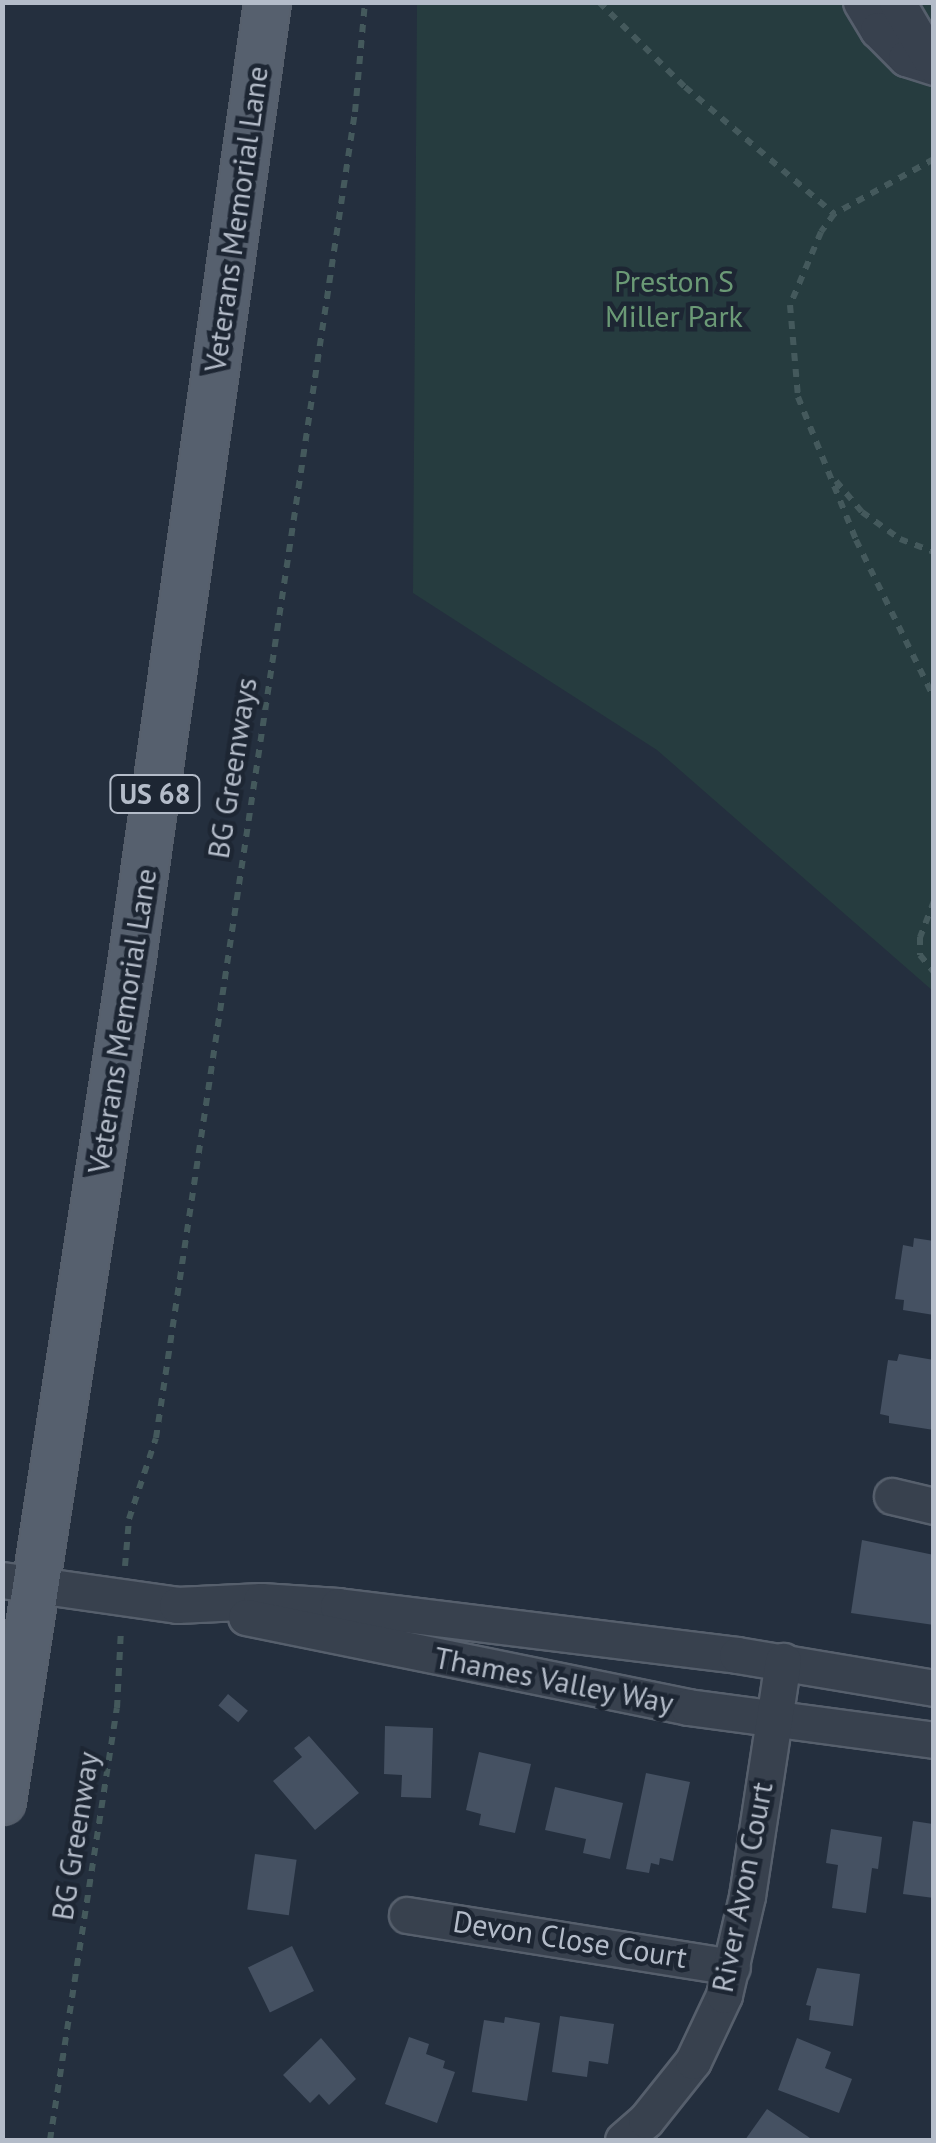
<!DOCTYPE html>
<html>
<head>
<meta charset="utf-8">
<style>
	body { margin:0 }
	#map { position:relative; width:936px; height:2143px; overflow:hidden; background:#242f3e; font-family:"PT Sans",sans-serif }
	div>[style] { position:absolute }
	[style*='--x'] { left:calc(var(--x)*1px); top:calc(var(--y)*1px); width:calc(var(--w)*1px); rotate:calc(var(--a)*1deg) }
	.green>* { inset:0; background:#263c3f }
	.building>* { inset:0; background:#455162; transform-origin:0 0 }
	.path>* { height:6px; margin-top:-3px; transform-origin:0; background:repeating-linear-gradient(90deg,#44595c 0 8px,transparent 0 16px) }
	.roads { filter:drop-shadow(2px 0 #565f6c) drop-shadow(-2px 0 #565f6c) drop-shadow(0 2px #565f6c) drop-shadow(0 -2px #565f6c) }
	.minor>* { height:35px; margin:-17.5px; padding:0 17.5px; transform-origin:17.5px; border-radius:17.5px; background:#38414e }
	.major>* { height:45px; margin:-22.5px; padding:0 22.5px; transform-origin:22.5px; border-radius:22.5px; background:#56606e }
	span { translate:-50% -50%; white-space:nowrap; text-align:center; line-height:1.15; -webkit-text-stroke:9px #1d2633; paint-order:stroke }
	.shield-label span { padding:2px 8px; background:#1d2633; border:2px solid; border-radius:8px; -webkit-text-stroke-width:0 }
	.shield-label { font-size:28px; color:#b4bcc9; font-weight:700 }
	.street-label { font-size:30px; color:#b4bcc9 }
	.park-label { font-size:30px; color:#6b9a76 }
	.frame { position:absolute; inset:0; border:5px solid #b4bcc9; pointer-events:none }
</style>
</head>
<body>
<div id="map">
	<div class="green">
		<div style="clip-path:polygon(417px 3px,933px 3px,933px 991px,657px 750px,413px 593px)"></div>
	</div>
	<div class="building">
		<div style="clip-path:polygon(914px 1238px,934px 1241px,934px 1315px,903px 1310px,904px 1300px,895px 1299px,903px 1245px,913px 1247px)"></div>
		<div style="clip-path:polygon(899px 1354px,934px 1360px,934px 1430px,889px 1423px,889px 1416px,880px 1414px,888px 1360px,897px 1361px)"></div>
		<div style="clip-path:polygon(862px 1540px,934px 1555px,934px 1625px,851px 1613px)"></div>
		<div style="left:228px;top:1694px;width:26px;height:15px;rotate:40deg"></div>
		<div style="clip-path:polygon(385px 1726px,433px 1728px,431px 1798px,401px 1797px,402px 1775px,384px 1774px)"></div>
		<div style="clip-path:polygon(309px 1736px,359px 1793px,315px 1830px,273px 1781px,302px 1757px,294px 1748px)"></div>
		<div style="clip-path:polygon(479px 1752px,531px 1764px,515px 1833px,479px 1825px,481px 1814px,466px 1810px)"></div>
		<div style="clip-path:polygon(646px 1773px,690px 1782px,673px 1861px,660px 1858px,659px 1865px,651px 1863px,649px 1873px,626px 1869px)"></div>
		<div style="clip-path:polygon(555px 1787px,623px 1803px,610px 1859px,583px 1853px,586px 1839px,545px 1830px)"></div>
		<div style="clip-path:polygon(913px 1821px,933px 1824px,934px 1898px,903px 1894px)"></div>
		<div style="clip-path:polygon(831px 1829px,882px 1837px,878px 1869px,872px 1868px,866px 1913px,832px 1908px,838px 1865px,826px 1863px)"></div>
		<div style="left:255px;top:1854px;width:42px;height:56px;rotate:8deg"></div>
		<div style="left:292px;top:1946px;width:50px;height:49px;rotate:64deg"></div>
		<div style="clip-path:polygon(817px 1968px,860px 1974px,853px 2026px,809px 2020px,811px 2006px,806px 2005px)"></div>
		<div style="clip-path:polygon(560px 2016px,614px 2024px,608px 2064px,589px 2061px,587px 2077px,552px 2072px)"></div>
		<div style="clip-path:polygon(505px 2017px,540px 2023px,527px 2101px,472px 2092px,484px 2020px,504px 2023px)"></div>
		<div style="clip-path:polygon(409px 2037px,429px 2044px,426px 2054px,445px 2061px,443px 2068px,455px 2072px,437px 2123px,385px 2104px)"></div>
		<div style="clip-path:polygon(321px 2038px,356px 2079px,329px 2105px,319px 2094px,310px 2103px,283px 2075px)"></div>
		<div style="clip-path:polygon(797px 2038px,831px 2052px,825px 2068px,852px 2079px,839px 2113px,778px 2090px)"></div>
		<div style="clip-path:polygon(767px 2109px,810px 2138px,808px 2140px,745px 2140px)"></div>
	</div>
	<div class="path">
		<div style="--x:599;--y:2;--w:121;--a:44.7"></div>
		<div style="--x:685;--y:87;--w:196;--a:40.4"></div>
		<div style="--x:934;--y:159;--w:114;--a:151.2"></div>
		<div style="--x:834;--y:214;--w:22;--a:126"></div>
		<div style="--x:821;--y:232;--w:79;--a:113"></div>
		<div style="--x:790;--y:305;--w:92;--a:85"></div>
		<div style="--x:798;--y:397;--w:154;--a:67.9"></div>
		<div style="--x:856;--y:540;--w:176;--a:63.7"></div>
		<div style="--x:836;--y:481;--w:40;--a:50"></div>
		<div style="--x:862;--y:512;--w:47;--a:35.4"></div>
		<div style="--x:900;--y:539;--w:36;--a:21"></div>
		<div style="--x:934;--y:901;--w:39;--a:111"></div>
		<div style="--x:920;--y:937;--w:18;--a:90"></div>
		<div style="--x:920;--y:955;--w:22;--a:51"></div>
		<div style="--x:125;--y:1566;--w:47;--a:-85.1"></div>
		<div style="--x:129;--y:1519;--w:85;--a:-71.6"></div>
		<div style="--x:156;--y:1438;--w:1341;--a:-81.47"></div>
		<div style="--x:355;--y:112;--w:110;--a:-84.8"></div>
		<div style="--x:50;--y:2140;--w:437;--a:-81.2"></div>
		<div style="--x:117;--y:1708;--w:79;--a:-87.1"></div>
	</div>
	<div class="roads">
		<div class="minor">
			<div style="--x:861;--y:2;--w:33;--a:59"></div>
			<div style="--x:878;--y:30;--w:40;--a:45"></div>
			<div style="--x:906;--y:58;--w:29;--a:18"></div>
			<div style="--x:897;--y:2;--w:73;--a:59.6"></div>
			<div style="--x:892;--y:1496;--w:43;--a:13.4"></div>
			<div style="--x:2;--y:1580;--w:177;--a:8.1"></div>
			<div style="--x:177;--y:1605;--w:84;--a:-2.7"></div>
			<div style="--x:261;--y:1601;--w:77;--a:3.7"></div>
			<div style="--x:338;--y:1606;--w:402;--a:7"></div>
			<div style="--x:737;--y:1655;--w:200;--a:9.5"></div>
			<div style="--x:246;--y:1617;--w:451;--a:11.5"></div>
			<div style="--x:688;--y:1707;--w:248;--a:7.6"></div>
			<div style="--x:407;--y:1915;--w:329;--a:9.1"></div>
			<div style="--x:623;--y:2140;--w:30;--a:-41"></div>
			<div style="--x:646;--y:2120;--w:75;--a:-51.5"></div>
			<div style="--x:693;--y:2061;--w:73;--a:-64.8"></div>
			<div style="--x:724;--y:1995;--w:102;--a:-76.9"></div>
			<div style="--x:747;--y:1896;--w:238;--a:-81.3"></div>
		</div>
		<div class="major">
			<div style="--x:2;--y:1801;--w:854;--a:-81.24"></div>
			<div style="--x:132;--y:957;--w:964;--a:-81.95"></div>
		</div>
	</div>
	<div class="shield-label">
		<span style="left:155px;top:794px">US 68</span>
	</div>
	<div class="street-label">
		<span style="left:236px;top:219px;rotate:-82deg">Veterans Memorial Lane</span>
		<span style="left:232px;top:768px;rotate:-81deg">BG Greenways</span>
		<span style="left:122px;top:1021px;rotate:-81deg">Veterans Memorial Lane</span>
		<span style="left:554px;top:1680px;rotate:11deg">Thames Valley Way</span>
		<span style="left:75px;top:1836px;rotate:-81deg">BG Greenway</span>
		<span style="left:742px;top:1887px;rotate:-79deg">River Avon Court</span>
		<span style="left:570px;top:1939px;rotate:9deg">Devon Close Court</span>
	</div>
	<div class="park-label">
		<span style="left:674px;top:298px">Preston S<br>Miller Park</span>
	</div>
	<div class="frame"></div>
</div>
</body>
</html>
